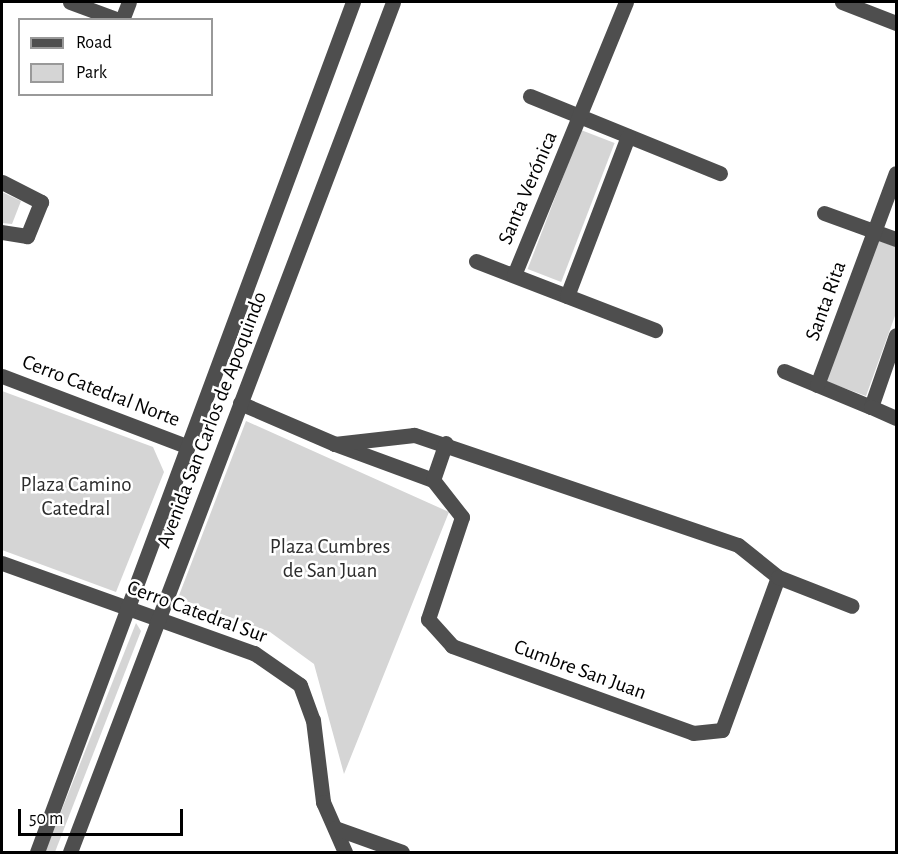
<!DOCTYPE html>
<html>
<head>
<meta charset="utf-8">
<style>
	body { margin:0 }
	#map { position:relative; width:898px; height:854px; overflow:hidden; background:#fff; font-family:"Alegreya Sans",sans-serif }
	div>[style] { position:absolute }
	[style*='--x'] { left:calc(var(--x)*1px); top:calc(var(--y)*1px); width:calc(var(--w)*1px); rotate:calc(var(--a)*1deg) }
	.green>* { inset:0; background:#d5d5d5; transform-origin:0 0 }
	.minor>* { height:15px; margin:-7.5px; padding:0 7.5px; transform-origin:7.5px; border-radius:7.5px; background:#4e4e4e }
	span { translate:-50% -50%; white-space:nowrap; text-align:center; line-height:1.15; -webkit-text-stroke:5px #fff; paint-order:stroke }
	.street-label { font-size:21px; color:#000 }
	.park-label { font-size:21px; color:#2c2c2c }
	.frame { position:absolute; inset:0; border:3px solid #000; pointer-events:none }
	.legend { position:absolute; left:18px; top:18px; width:195px; height:78px; box-sizing:border-box; background:#fff; border:2px solid #999; margin:0; padding:8px 10px; list-style:none; font-size:18px; color:#000 }
	.legend li { display:flex; align-items:center; gap:12px; height:30px }
	.legend b { width:30px; border:2px solid #999 }
	.scale { position:absolute; left:18px; top:809px; width:165px; height:27px; box-sizing:border-box; border:3px solid #000; border-top:0; padding-left:8px; font-size:18px; line-height:21px; white-space:nowrap; color:#000; -webkit-text-stroke:4px #fff; paint-order:stroke }
</style>
</head>
<body>
<div id="map">
	<div class="green">
		<div style="left:581px;top:130px;width:36px;height:149px;rotate:21deg"></div>
		<div style="clip-path:polygon(2px 192px,21px 201px,12px 224px,2px 223px)"></div>
		<div style="clip-path:polygon(877px 240px,896px 247px,896px 313px,866px 396px,825px 381px)"></div>
		<div style="clip-path:polygon(2px 391px,153px 447px,164px 472px,116px 592px,2px 550px)"></div>
		<div style="clip-path:polygon(246px 421px,449px 512px,344px 774px,314px 664px,270px 632px,178px 598px)"></div>
		<div style="clip-path:polygon(136px 623px,141px 631px,55px 852px,45px 852px)"></div>
	</div>
	<div class="minor">
		<div style="--x:70;--y:2;--w:52;--a:20.2"></div>
		<div style="--x:842;--y:2;--w:58;--a:21.3"></div>
		<div style="--x:122;--y:20;--w:19;--a:-69"></div>
		<div style="--x:530;--y:96;--w:205;--a:22.1"></div>
		<div style="--x:2;--y:182;--w:44;--a:27.1"></div>
		<div style="--x:41;--y:202;--w:37;--a:112"></div>
		<div style="--x:27;--y:236;--w:25;--a:-171"></div>
		<div style="--x:824;--y:213;--w:77;--a:19.9"></div>
		<div style="--x:476;--y:261;--w:192;--a:21.1"></div>
		<div style="--x:514;--y:275;--w:295;--a:-67.7"></div>
		<div style="--x:567;--y:296;--w:171;--a:-69.1"></div>
		<div style="--x:784;--y:371;--w:94;--a:22.5"></div>
		<div style="--x:871;--y:407;--w:76;--a:-70.9"></div>
		<div style="--x:2;--y:376;--w:197;--a:20.8"></div>
		<div style="--x:817;--y:385;--w:226;--a:-69.6"></div>
		<div style="--x:240;--y:403;--w:103;--a:23.3"></div>
		<div style="--x:335;--y:444;--w:104;--a:20.2"></div>
		<div style="--x:433;--y:480;--w:47;--a:51.9"></div>
		<div style="--x:462;--y:517;--w:108;--a:108.4"></div>
		<div style="--x:428;--y:619;--w:36;--a:48"></div>
		<div style="--x:452;--y:646;--w:256;--a:19.8"></div>
		<div style="--x:693;--y:733;--w:29;--a:-6"></div>
		<div style="--x:722;--y:730;--w:163;--a:-69.9"></div>
		<div style="--x:778;--y:577;--w:51;--a:-141.3"></div>
		<div style="--x:738;--y:545;--w:342;--a:-161.2"></div>
		<div style="--x:414;--y:435;--w:80;--a:173.5"></div>
		<div style="--x:871;--y:407;--w:27;--a:24"></div>
		<div style="--x:433;--y:480;--w:39;--a:-71"></div>
		<div style="--x:2;--y:563;--w:268;--a:19.7"></div>
		<div style="--x:254;--y:653;--w:56;--a:34.8"></div>
		<div style="--x:300;--y:685;--w:37;--a:70"></div>
		<div style="--x:313;--y:720;--w:83;--a:83"></div>
		<div style="--x:323;--y:802;--w:55;--a:66.3"></div>
		<div style="--x:778;--y:577;--w:79;--a:21.4"></div>
		<div style="--x:335;--y:828;--w:71;--a:19.7"></div>
		<div style="--x:37;--y:852;--w:907;--a:-69.61"></div>
		<div style="--x:70;--y:852;--w:909;--a:-69.19"></div>
	</div>
	<div class="street-label">
		<span style="left:528px;top:188px;rotate:-67deg">Santa Verónica</span>
		<span style="left:826px;top:301px;rotate:-70deg">Santa Rita</span>
		<span style="left:101px;top:391px;rotate:21deg">Cerro Catedral Norte</span>
		<span style="left:212px;top:420px;rotate:-69deg">Avenida San Carlos de Apoquindo</span>
		<span style="left:197px;top:612px;rotate:20deg">Cerro Catedral Sur</span>
		<span style="left:580px;top:670px;rotate:20deg">Cumbre San Juan</span>
	</div>
	<div class="park-label">
		<span style="left:76px;top:497px">Plaza Camino<br>Catedral</span>
		<span style="left:330px;top:559px">Plaza Cumbres<br>de San Juan</span>
	</div>
	<div class="frame"></div>
	<ul class="legend">
	<li><b style="height:8px;background:#4e4e4e"></b>Road</li>
	<li><b style="height:16px;background:#d5d5d5"></b>Park</li>
	</ul>
	<div class="scale">50 m</div>
</div>
</body>
</html>
